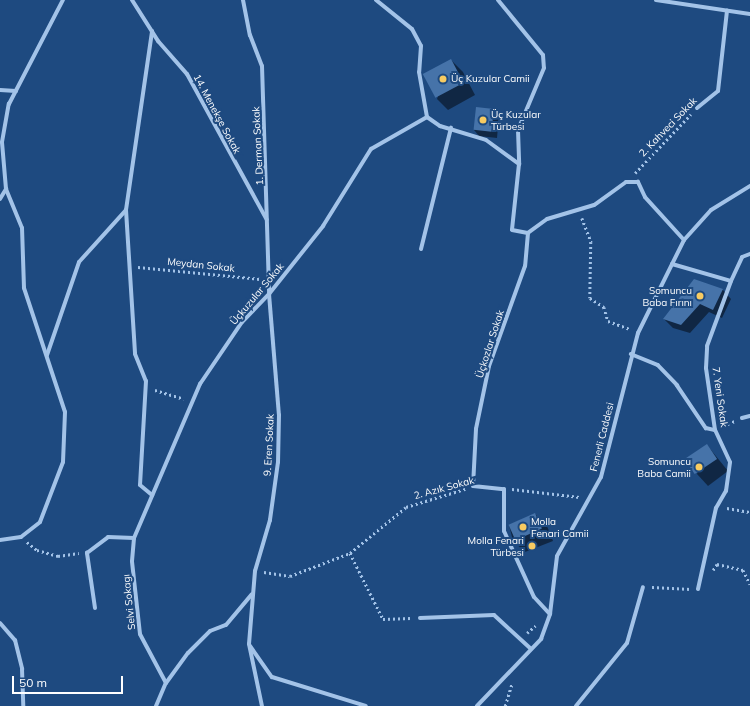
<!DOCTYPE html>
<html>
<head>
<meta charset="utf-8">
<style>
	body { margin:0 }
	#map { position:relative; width:750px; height:706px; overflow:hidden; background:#1e4a80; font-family:Mulish,sans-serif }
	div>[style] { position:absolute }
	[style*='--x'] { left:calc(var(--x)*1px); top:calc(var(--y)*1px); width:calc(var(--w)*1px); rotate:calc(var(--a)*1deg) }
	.shadow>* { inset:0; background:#0007 }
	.building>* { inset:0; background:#4673a9; transform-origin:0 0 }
	.path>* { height:2.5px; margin-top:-1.25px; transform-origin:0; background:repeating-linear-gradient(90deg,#a3c3e8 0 2px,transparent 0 5px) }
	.pedestrian>* { height:3.5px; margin:-1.75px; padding:0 1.75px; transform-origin:1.75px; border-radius:1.75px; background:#a3c3e8 }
	.minor>* { height:4px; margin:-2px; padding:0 2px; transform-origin:2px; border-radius:2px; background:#a3c3e8 }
	.dots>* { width:11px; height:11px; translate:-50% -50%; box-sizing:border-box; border:2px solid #1e4a80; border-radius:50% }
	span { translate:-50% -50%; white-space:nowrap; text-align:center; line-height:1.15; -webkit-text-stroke:4px #1e4a80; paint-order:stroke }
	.poi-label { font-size:10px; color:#fff }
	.left { translate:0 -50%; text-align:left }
	.right { translate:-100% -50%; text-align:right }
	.street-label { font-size:10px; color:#fff }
	.scale { position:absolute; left:12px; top:676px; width:111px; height:18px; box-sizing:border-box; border:2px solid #fff; border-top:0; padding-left:5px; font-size:12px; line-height:14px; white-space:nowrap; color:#fff; -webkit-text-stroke:3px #1e4a80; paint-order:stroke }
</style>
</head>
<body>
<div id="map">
	<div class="shadow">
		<div style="clip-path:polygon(451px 60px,463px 72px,475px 95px,448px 110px,437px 99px)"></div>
		<div style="clip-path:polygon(493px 110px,499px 116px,497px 138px,479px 136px,474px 130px)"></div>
		<div style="clip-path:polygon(694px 280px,723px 290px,731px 299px,722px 318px,709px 312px,690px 333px,673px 328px,664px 319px)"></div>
		<div style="clip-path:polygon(707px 445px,728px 471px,708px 486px,697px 474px)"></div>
		<div style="clip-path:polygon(535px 514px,547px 526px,553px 541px,525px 552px,513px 541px,509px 525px)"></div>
	</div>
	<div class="building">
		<div style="left:451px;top:59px;width:27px;height:32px;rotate:62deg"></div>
		<div style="left:476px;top:107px;width:18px;height:23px;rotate:6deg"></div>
		<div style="clip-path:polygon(694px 279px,723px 289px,713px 310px,700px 304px,681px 325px,663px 319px)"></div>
		<div style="left:707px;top:444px;width:18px;height:27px;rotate:56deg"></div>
		<div style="left:535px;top:513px;width:17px;height:29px;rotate:66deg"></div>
	</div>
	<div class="path">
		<div style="--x:635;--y:173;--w:81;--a:-46.5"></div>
		<div style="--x:582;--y:218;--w:26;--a:69"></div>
		<div style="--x:591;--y:242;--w:56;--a:91"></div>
		<div style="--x:590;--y:298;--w:17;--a:33"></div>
		<div style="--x:604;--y:307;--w:15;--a:74"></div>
		<div style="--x:608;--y:321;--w:23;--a:20"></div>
		<div style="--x:138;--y:267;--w:123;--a:5.6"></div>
		<div style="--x:155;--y:390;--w:30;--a:17"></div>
		<div style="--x:723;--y:426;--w:13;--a:-23"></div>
		<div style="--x:512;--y:489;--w:68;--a:6.7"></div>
		<div style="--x:727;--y:508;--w:23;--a:10"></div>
		<div style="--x:27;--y:542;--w:13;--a:39"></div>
		<div style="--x:37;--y:550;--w:22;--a:16"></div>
		<div style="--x:58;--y:556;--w:21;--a:-8"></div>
		<div style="--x:350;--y:553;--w:74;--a:63.4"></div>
		<div style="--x:383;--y:619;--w:28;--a:-2"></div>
		<div style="--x:713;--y:570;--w:7;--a:-56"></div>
		<div style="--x:717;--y:564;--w:27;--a:13"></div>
		<div style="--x:743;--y:570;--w:16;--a:63"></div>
		<div style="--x:264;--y:572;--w:26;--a:9"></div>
		<div style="--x:290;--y:576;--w:64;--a:-21"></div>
		<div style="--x:350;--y:553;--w:72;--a:-39.4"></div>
		<div style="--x:406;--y:507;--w:62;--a:-17"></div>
		<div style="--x:652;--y:587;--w:39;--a:3"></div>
		<div style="--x:527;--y:633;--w:11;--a:-41"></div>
		<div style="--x:505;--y:706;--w:24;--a:-73"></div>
	</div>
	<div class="pedestrian">
		<div style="--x:631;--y:354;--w:29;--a:22"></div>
		<div style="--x:658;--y:365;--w:28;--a:46"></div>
		<div style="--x:677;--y:385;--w:52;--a:56"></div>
		<div style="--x:706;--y:428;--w:9;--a:13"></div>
	</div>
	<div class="minor">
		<div style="--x:132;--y:0;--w:49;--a:57.6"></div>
		<div style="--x:158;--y:41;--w:44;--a:48.7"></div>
		<div style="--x:187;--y:74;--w:166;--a:61.3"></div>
		<div style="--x:243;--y:0;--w:36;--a:79"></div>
		<div style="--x:250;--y:35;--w:33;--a:69"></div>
		<div style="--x:262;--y:66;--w:228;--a:88.2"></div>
		<div style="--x:269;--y:294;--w:121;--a:85.3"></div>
		<div style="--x:279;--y:415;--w:47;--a:91.2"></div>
		<div style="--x:278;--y:462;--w:59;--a:97.9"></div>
		<div style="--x:270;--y:520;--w:53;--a:106.4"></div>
		<div style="--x:255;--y:571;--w:73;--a:94.7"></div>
		<div style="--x:249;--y:644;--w:63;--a:78.2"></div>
		<div style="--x:376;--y:0;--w:46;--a:38.9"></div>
		<div style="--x:412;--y:29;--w:19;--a:62"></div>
		<div style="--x:421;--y:46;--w:26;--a:94"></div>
		<div style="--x:419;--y:72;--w:46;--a:79.9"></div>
		<div style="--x:427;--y:117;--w:16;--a:35"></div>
		<div style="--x:440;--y:126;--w:48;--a:16.9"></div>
		<div style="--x:486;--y:140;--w:41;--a:36"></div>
		<div style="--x:519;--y:164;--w:66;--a:96.1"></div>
		<div style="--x:512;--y:230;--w:16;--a:11"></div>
		<div style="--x:498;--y:0;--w:71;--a:50.7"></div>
		<div style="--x:543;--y:55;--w:13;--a:86"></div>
		<div style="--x:544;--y:68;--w:67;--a:112.8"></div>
		<div style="--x:518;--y:130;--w:34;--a:88"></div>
		<div style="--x:656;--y:0;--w:95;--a:8.5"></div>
		<div style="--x:0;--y:90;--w:16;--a:4"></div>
		<div style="--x:697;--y:108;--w:27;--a:-39"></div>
		<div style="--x:718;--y:91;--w:81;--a:-83.6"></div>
		<div style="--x:0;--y:199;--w:12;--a:-59"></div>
		<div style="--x:6;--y:189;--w:47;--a:-94.9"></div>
		<div style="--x:2;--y:142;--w:39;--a:-80"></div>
		<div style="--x:9;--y:104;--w:117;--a:-62.6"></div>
		<div style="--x:126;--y:210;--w:144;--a:86.4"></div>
		<div style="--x:135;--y:354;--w:29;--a:68"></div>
		<div style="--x:146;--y:381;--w:104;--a:93.3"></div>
		<div style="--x:140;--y:485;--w:16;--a:40"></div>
		<div style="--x:528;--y:233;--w:33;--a:95"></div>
		<div style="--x:525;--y:266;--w:106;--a:109.8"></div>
		<div style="--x:489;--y:366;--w:64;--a:101.7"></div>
		<div style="--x:476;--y:429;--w:57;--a:93"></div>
		<div style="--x:473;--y:486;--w:31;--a:6"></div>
		<div style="--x:504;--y:489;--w:42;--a:90"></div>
		<div style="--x:504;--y:531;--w:72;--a:65.6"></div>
		<div style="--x:534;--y:597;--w:23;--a:47"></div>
		<div style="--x:684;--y:240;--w:40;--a:-48"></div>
		<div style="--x:711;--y:210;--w:46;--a:-31.6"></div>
		<div style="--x:421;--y:249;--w:125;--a:-76.1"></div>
		<div style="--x:672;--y:264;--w:61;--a:16.1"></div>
		<div style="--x:731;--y:281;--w:26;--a:-65"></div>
		<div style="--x:742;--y:257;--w:9;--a:-21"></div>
		<div style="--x:47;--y:355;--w:98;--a:-71"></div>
		<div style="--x:79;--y:262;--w:70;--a:-47.9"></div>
		<div style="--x:126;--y:210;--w:181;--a:-81.7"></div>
		<div style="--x:742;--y:418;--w:8;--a:-14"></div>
		<div style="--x:0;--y:540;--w:21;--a:-8"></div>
		<div style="--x:21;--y:537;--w:24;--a:-38"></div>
		<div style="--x:40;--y:522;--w:64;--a:-69"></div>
		<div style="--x:63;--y:462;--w:50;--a:-87.7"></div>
		<div style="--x:65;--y:412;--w:131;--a:-108.3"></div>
		<div style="--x:24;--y:288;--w:60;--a:-91.9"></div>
		<div style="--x:22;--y:228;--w:42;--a:-112.3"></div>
		<div style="--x:698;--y:589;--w:83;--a:-77.5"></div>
		<div style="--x:716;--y:508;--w:20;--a:-60"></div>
		<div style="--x:726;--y:491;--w:29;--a:-82"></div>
		<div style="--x:730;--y:462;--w:35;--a:-115"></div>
		<div style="--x:715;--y:430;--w:63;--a:-98.3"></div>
		<div style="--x:706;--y:368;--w:22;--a:-87"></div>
		<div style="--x:707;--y:346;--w:69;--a:-69.7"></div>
		<div style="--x:95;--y:608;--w:56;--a:-98.3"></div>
		<div style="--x:87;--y:553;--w:26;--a:-37"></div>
		<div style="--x:108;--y:537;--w:26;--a:2"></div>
		<div style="--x:420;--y:618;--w:74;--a:-2.3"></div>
		<div style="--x:494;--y:615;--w:50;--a:42.6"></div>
		<div style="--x:0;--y:623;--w:23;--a:49"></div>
		<div style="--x:15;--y:640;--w:30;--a:76"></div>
		<div style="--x:22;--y:669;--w:37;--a:88"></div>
		<div style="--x:250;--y:646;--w:38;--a:55"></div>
		<div style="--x:272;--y:677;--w:98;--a:17.1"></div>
		<div style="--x:166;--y:683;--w:55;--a:-118"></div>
		<div style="--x:140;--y:634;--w:73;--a:-96.3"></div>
		<div style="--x:132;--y:561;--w:23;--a:-85"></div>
		<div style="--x:134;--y:538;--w:168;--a:-66.8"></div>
		<div style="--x:200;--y:384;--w:75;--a:-55.9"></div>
		<div style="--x:242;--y:322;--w:39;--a:-46"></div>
		<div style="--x:269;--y:294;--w:87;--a:-51.5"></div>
		<div style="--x:323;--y:226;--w:91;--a:-58.1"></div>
		<div style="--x:371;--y:149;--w:64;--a:-29.7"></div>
		<div style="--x:156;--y:706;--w:25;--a:-67"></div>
		<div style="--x:166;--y:683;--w:37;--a:-54"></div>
		<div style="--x:188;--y:653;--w:31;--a:-45"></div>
		<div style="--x:210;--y:631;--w:17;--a:-21"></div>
		<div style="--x:226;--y:625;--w:40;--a:-50"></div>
		<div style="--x:477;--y:706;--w:93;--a:-46.3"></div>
		<div style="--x:541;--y:639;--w:27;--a:-70"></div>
		<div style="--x:550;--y:614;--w:58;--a:-83.1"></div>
		<div style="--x:557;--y:556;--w:90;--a:-60.9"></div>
		<div style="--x:601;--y:477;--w:149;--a:-75.6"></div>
		<div style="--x:638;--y:333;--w:104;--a:-63.7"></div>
		<div style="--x:684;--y:240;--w:58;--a:-132.2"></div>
		<div style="--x:645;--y:197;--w:17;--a:-115"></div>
		<div style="--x:638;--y:182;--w:12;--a:180"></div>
		<div style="--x:626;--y:182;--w:39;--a:144"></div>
		<div style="--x:594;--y:205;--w:49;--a:163.4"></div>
		<div style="--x:547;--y:219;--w:24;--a:144"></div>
		<div style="--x:576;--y:706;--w:81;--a:-51"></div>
		<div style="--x:627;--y:643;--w:58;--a:-74.1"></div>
	</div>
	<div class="dots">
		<div style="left:443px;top:79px;background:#f7cb62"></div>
		<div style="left:483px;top:120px;background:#f7cb62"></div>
		<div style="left:700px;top:296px;background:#f7cb62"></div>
		<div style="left:699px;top:467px;background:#f7cb62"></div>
		<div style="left:523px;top:527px;background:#f7cb62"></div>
		<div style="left:532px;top:546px;background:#f7cb62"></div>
	</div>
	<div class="poi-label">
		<span class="left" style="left:451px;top:79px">Üç Kuzular Camii</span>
		<span class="left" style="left:491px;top:120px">Üç Kuzular<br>Türbesi</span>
		<span class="right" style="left:692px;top:296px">Somuncu<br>Baba Fırını</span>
		<span class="right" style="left:691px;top:467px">Somuncu<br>Baba Camii</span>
		<span class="left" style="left:531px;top:527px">Molla<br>Fenari Camii</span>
		<span class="right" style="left:524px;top:546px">Molla Fenari<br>Türbesi</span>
	</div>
	<div class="street-label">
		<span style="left:217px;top:114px;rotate:62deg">14. Menekşe Sokak</span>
		<span style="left:668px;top:127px;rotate:-46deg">2. Kahveci Sokak</span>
		<span style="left:258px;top:146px;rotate:-93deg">1. Derman Sokak</span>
		<span style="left:201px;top:265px;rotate:6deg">Meydan Sokak</span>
		<span style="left:257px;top:294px;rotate:-50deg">Üçkuzular Sokak</span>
		<span style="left:490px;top:344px;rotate:-72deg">Üçkozlar Sokak</span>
		<span style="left:720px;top:397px;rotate:82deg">7. Yeni Sokak</span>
		<span style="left:602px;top:437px;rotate:-76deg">Fenerli Caddesi</span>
		<span style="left:269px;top:445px;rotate:-87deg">9. Eren Sokak</span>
		<span style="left:444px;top:488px;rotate:-15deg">2. Azık Sokak</span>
		<span style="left:129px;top:602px;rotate:-96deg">Selvi Sokagı</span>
	</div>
	<div class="scale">50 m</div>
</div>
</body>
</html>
